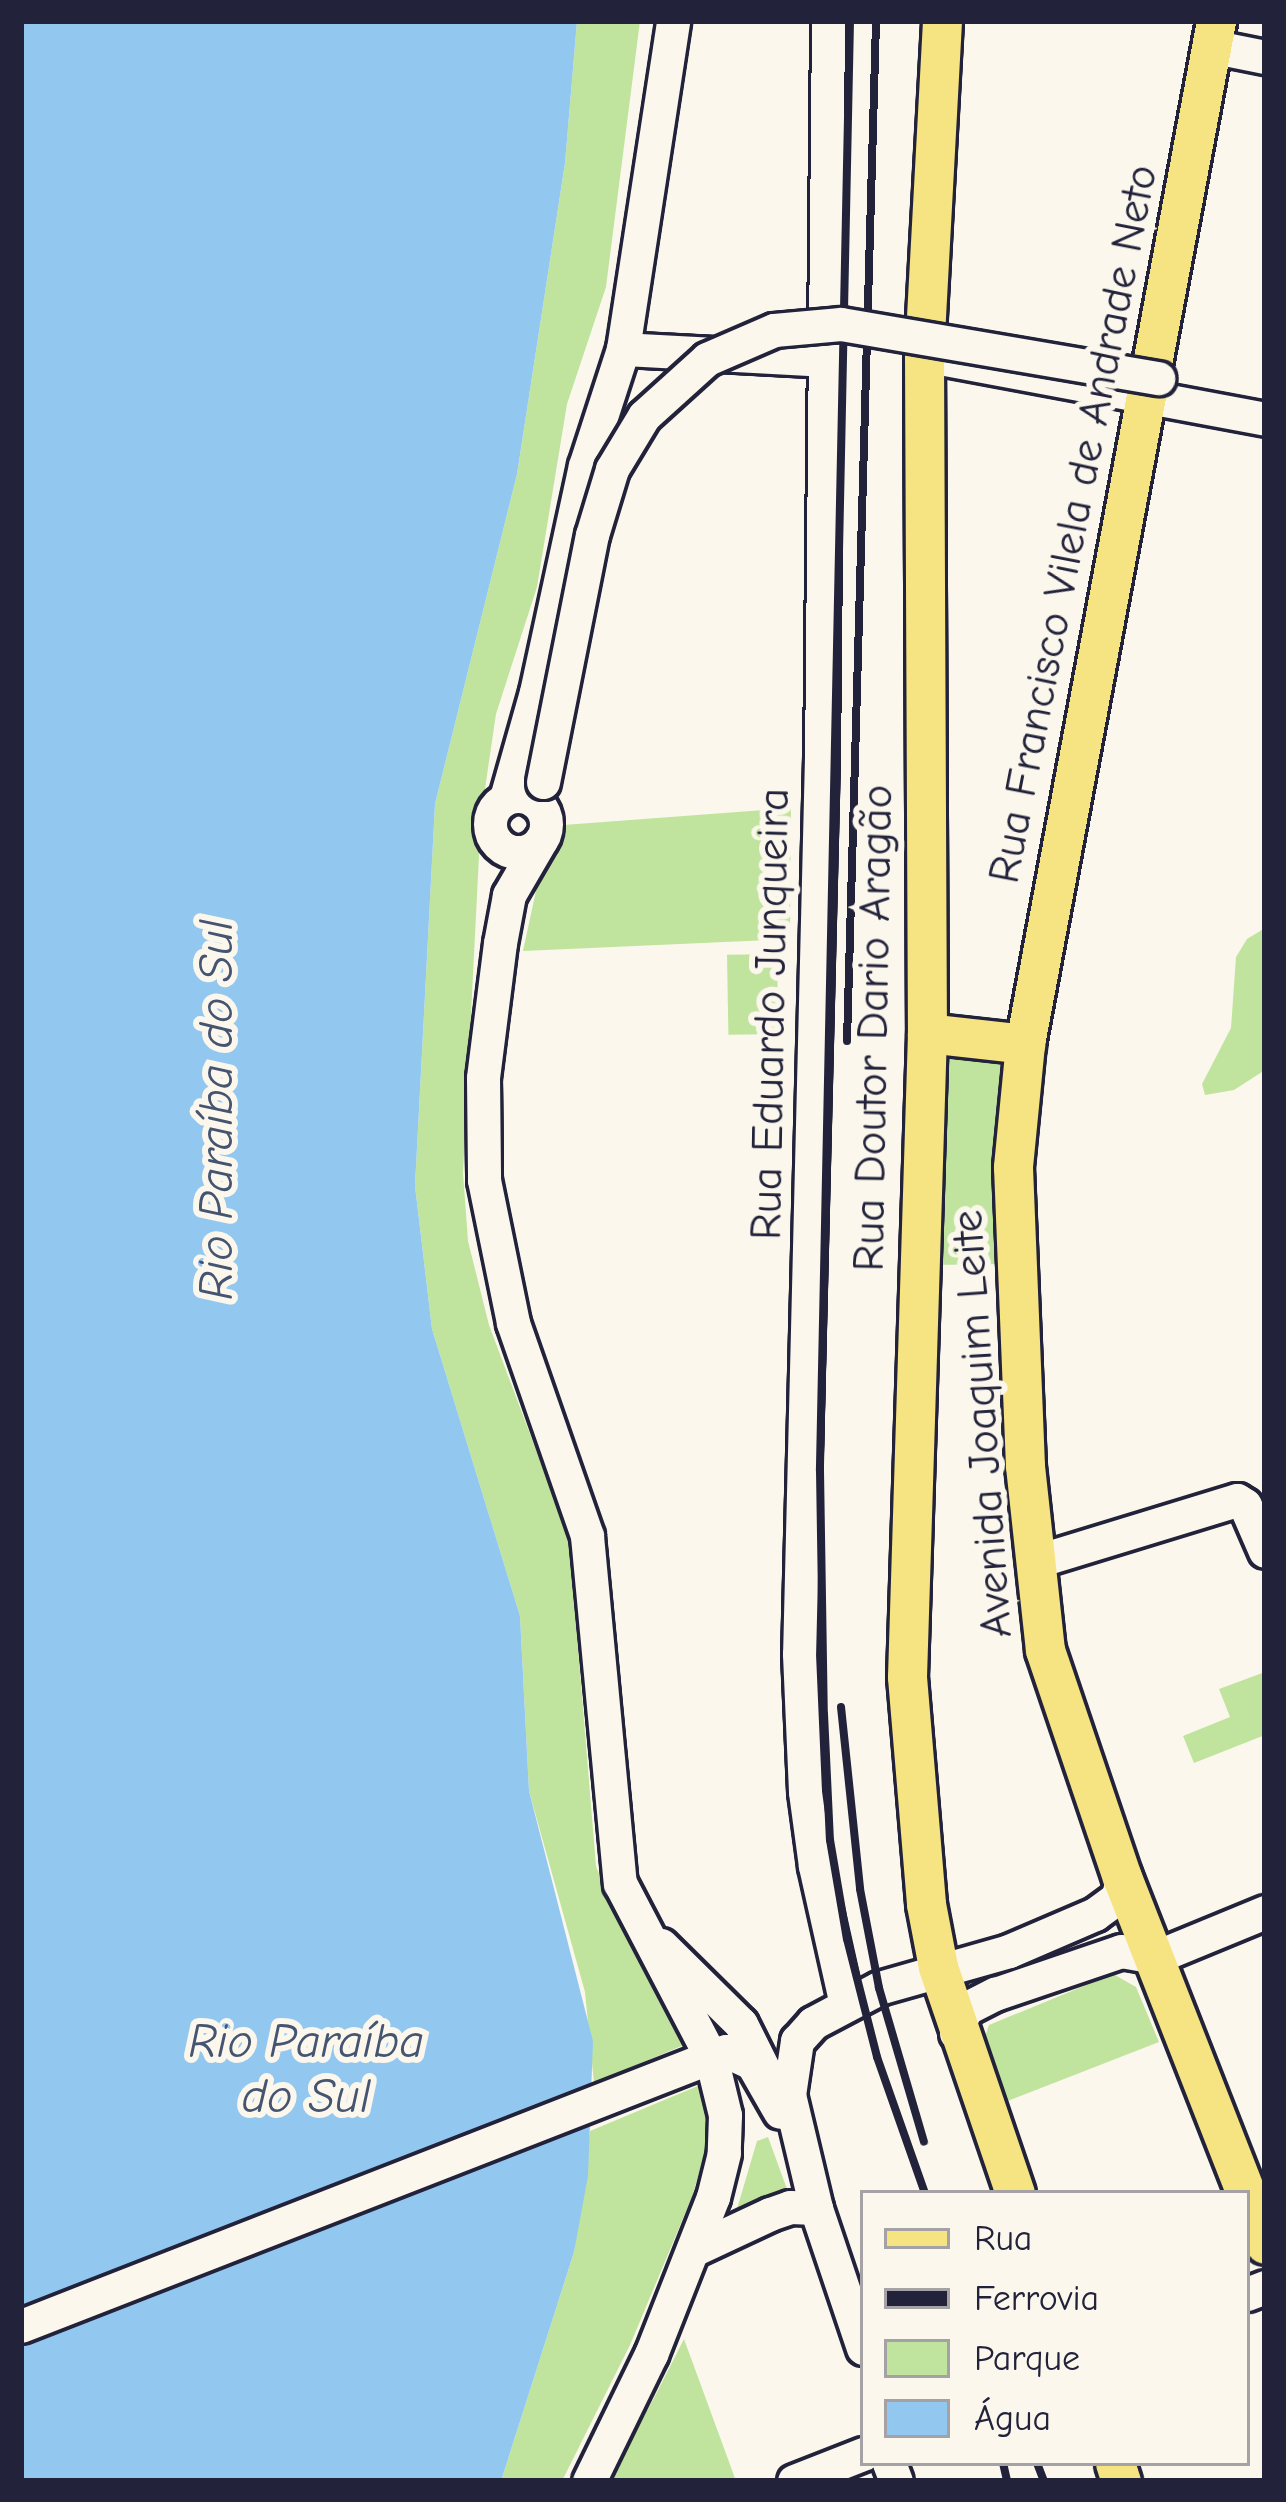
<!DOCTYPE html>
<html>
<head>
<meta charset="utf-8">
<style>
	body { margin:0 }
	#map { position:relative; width:1286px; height:2502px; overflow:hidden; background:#fbf7ec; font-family:"Comic Neue",sans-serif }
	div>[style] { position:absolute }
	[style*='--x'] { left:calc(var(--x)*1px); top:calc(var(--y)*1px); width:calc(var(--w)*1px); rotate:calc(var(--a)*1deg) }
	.green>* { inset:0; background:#c0e49e; transform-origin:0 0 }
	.water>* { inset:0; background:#92c7f0 }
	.roads { filter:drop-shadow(3px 0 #22223b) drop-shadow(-3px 0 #22223b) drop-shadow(0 3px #22223b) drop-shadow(0 -3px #22223b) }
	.minor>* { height:33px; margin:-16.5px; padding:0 16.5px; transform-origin:16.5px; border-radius:16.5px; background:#fbf7ec }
	.minor>.ring { margin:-16.5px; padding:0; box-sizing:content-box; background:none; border:33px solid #fbf7ec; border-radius:50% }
	.major>* { height:39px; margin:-19.5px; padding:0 19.5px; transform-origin:19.5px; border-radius:19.5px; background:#f6e381 }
	.rail>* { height:8px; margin:-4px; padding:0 4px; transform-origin:4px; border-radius:4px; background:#22223b }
	.bridges { filter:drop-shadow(3px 0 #22223b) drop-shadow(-3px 0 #22223b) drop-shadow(0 3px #22223b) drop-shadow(0 -3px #22223b) }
	.minor-bridge>* { height:33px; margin:-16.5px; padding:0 16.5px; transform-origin:16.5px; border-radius:16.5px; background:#fbf7ec }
	span { translate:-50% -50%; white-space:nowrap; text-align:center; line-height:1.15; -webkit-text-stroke:12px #fbf7ec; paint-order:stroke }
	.street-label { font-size:45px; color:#22223b }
	.water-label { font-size:48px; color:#445471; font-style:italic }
	.frame { position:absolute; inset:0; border:24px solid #22223b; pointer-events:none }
	.legend { position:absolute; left:860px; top:2190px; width:390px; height:276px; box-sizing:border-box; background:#fbf7ec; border:3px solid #a4a2a5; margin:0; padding:15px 21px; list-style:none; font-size:36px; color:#22223b }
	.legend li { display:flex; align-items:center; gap:24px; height:60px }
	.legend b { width:60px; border:3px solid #a4a2a5 }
</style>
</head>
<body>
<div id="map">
	<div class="green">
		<div style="clip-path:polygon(577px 21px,640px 21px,606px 287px,567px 404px,537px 587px,496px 714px,481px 816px,463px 1173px,468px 1241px,489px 1325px,569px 1538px,596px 1866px,609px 1901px,691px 2042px,594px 2083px,585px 1992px,529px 1791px,520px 1616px,432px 1329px,415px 1186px,435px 804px,517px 474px,565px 163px)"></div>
		<div style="clip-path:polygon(791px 808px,790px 939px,523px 951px,550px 826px)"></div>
		<div style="clip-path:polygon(1265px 928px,1265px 1070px,1234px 1090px,1205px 1095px,1202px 1084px,1231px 1028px,1236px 957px,1247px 939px)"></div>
		<div style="left:777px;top:954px;width:80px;height:50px;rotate:89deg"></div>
		<div style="clip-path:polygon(929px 1047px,1018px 1050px,1005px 1264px,930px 1265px)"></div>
		<div style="clip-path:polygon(1265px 1672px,1265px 1735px,1194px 1763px,1183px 1736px,1230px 1717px,1219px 1689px)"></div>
		<div style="clip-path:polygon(1113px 1974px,1136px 1987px,1159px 2042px,1005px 2102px,982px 2045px,989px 2025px)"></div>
		<div style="clip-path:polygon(705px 2083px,708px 2141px,692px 2197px,630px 2345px,562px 2481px,501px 2481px,574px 2252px,590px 2131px)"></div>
		<div style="clip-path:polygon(768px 2137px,791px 2200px,734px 2219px,757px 2141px)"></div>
		<div style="clip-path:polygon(684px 2339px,736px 2481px,608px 2481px,654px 2398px)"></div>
	</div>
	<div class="water">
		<div style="clip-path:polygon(21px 21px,577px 21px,565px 163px,517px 474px,435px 804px,415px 1186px,432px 1329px,520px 1616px,529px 1791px,593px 2041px,588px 2176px,574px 2252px,501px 2481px,21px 2481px)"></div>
	</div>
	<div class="roads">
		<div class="minor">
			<div style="--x:828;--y:21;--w:736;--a:90.54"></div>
			<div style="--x:821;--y:757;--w:897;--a:91.4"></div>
			<div style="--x:799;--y:1654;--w:138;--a:87.5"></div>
			<div style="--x:805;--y:1792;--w:75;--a:82.3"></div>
			<div style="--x:815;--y:1866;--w:142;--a:77.4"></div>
			<div style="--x:1210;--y:46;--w:56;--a:11.3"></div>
			<div style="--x:623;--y:349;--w:202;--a:3.1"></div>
			<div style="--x:924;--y:355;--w:347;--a:10.6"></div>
			<div class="ring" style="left:490px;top:796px;width:23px;height:23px"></div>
			<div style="--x:506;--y:798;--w:110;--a:-74.2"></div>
			<div style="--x:536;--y:692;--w:231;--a:-77.8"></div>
			<div style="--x:585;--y:466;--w:123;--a:-72"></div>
			<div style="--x:623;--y:349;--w:332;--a:-81.3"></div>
			<div style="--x:541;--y:840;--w:64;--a:120.2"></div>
			<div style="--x:509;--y:895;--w:49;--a:100.6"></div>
			<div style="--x:500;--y:943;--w:136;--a:97.2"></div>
			<div style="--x:483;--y:1078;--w:102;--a:89.4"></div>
			<div style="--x:484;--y:1180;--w:146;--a:78.5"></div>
			<div style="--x:513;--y:1323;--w:225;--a:70.8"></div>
			<div style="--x:587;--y:1536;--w:349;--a:84.6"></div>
			<div style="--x:620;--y:1883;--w:196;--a:62.4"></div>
			<div style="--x:711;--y:2057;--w:60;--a:76.4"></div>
			<div style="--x:725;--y:2115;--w:38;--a:92"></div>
			<div style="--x:724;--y:2153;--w:45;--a:104"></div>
			<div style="--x:713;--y:2197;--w:169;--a:111.5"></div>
			<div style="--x:651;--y:2354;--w:141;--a:116"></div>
			<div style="--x:1034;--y:1562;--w:212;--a:-17"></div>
			<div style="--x:1237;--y:1500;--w:9;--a:32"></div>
			<div style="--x:1245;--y:1505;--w:50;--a:66.5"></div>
			<div style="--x:661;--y:1945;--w:112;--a:44.6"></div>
			<div style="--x:741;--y:2024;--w:51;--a:63.4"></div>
			<div style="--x:956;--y:2033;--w:26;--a:-69"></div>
			<div style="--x:965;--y:2009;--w:34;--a:-27"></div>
			<div style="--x:995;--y:1994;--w:133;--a:-18.8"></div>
			<div style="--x:1121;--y:1951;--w:36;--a:10"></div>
			<div style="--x:1156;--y:1957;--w:118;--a:-22.4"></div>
			<div style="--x:693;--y:2250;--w:85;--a:-25.1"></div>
			<div style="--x:770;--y:2214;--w:21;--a:-19"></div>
			<div style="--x:790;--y:2207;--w:26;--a:2"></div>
			<div style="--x:1247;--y:2294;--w:19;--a:-21"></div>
			<div style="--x:21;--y:2326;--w:757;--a:-21.31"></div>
			<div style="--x:726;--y:2051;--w:29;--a:25"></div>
			<div style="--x:752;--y:2063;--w:56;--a:60.3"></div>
			<div style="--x:863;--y:2348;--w:148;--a:-108.6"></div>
			<div style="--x:816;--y:2208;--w:116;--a:-103.4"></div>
			<div style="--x:789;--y:2095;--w:55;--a:-81.6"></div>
			<div style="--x:797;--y:2041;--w:24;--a:-48"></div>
			<div style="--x:813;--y:2023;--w:75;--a:-27.9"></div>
			<div style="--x:879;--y:1988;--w:135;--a:-15.9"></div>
			<div style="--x:1009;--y:1951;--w:94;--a:-23.3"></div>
			<div style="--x:1095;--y:1914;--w:29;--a:-36"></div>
			<div style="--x:1118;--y:1897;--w:20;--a:-79"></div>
			<div style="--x:889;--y:2463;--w:19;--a:69"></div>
			<div style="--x:794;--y:2481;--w:74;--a:-21.4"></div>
		</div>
		<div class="major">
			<div style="--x:942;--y:21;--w:334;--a:93.1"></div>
			<div style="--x:924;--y:355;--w:678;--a:89.75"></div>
			<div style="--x:927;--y:1033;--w:644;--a:91.78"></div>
			<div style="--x:907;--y:1677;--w:228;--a:85.2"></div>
			<div style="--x:926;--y:1904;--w:64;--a:79.2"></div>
			<div style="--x:938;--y:1967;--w:239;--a:71.2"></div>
			<div style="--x:1216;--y:21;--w:1041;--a:100.58"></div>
			<div style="--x:1025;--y:1044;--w:124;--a:95.6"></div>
			<div style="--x:1013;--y:1167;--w:299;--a:87.7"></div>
			<div style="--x:1025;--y:1466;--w:185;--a:83.8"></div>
			<div style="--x:1045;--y:1650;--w:240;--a:71.3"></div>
			<div style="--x:1122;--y:1877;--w:339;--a:68.6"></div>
			<div style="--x:927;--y:1033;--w:99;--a:6.4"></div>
			<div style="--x:1247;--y:2196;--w:51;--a:69.4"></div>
			<div style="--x:1115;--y:2463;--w:19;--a:72"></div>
		</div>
	</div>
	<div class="rail">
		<div style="--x:850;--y:21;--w:1450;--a:91.19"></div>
		<div style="--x:820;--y:1471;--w:243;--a:89.1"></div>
		<div style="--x:824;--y:1714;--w:126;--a:87.3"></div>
		<div style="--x:830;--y:1840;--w:100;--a:80.3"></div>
		<div style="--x:847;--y:1939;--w:122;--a:75.7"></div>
		<div style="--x:877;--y:2057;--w:144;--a:70.6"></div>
		<div style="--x:847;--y:1041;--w:1020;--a:-88.37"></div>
		<div style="--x:841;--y:1707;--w:183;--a:84"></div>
		<div style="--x:860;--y:1889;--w:101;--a:79.1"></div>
		<div style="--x:879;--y:1988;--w:160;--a:73.7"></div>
		<div style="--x:1003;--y:2463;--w:18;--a:77"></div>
		<div style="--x:1037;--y:2463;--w:19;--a:69"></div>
	</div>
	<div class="bridges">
		<div class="minor-bridge">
			<div style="--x:543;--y:782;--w:252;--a:-78.8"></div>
			<div style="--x:592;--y:535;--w:69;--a:-73.1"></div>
			<div style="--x:612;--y:469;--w:62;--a:-58.9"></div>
			<div style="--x:644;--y:416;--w:85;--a:-42.1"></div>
			<div style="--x:707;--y:359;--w:73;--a:-23.4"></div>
			<div style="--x:774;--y:330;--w:67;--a:-5.1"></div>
			<div style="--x:841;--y:324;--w:322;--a:9.7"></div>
		</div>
	</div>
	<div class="street-label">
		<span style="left:1073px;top:524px;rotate:-79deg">Rua Francisco Vilela de Andrade Neto</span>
		<span style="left:770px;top:1014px;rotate:-89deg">Rua Eduardo Junqueira</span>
		<span style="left:873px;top:1028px;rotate:-89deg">Rua Doutor Dario Aragão</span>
		<span style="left:982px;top:1424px;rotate:-94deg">Avenida Joaquim Leite</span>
	</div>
	<div class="water-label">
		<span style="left:217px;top:1110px;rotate:-90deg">Rio Paraíba do Sul</span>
		<span style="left:306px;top:2069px">Rio Paraíba<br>do Sul</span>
	</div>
	<div class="frame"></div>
	<ul class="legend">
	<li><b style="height:15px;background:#f6e381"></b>Rua</li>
	<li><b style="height:15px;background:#22223b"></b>Ferrovia</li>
	<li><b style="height:33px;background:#c0e49e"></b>Parque</li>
	<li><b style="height:33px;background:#92c7f0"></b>Água</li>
	</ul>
</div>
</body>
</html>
